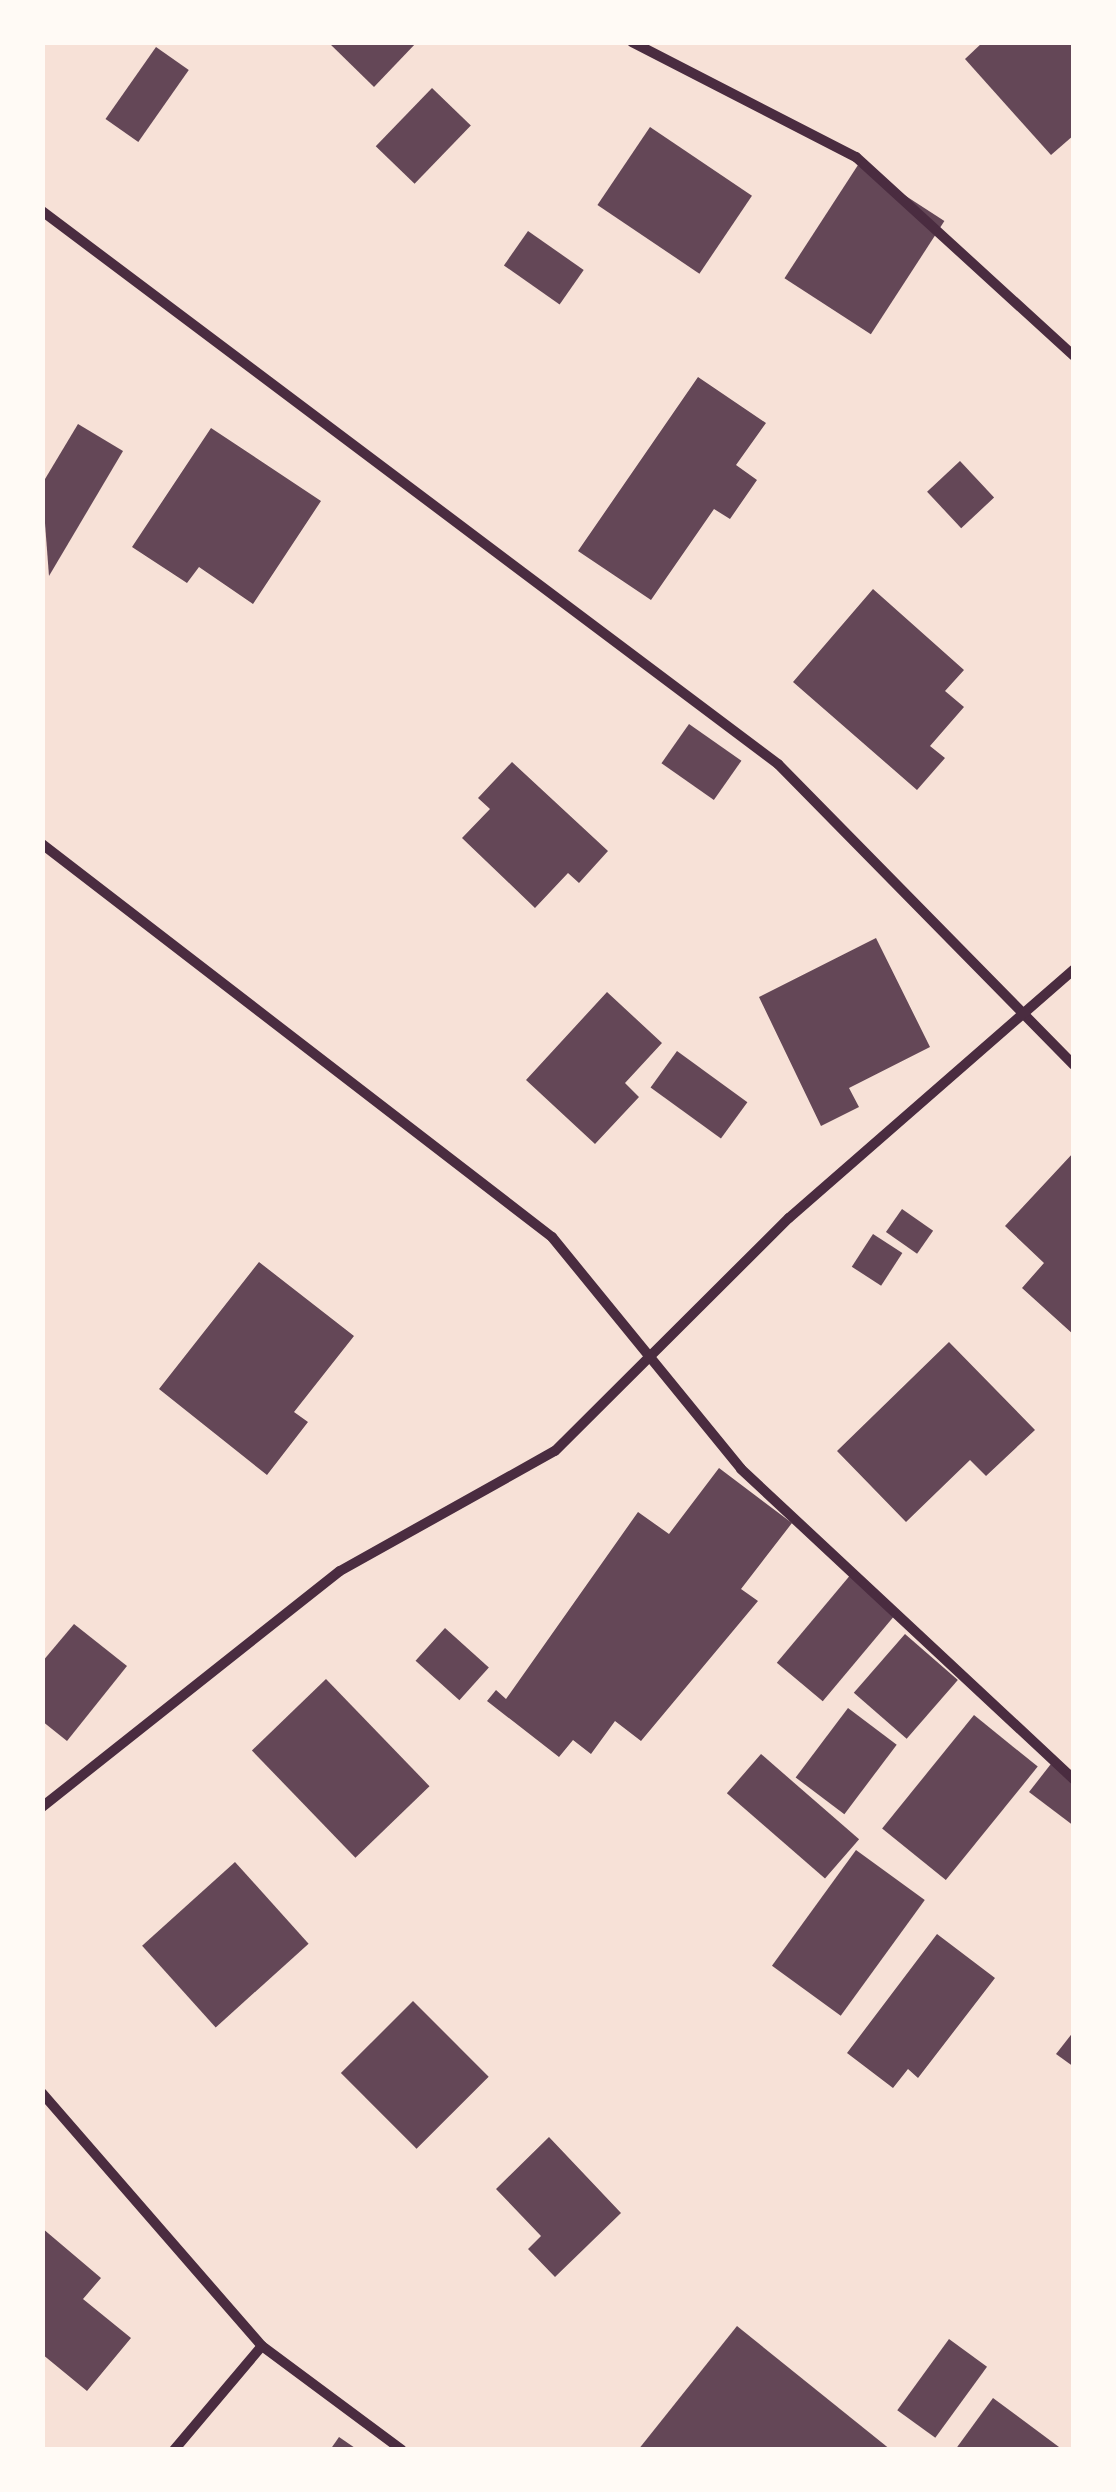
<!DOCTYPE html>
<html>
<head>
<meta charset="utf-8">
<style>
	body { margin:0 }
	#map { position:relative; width:1116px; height:2492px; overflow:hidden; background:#f7e1d7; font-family:"PT Sans Narrow",sans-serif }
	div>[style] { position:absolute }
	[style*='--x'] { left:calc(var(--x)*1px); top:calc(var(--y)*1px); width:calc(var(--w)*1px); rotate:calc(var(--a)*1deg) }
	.building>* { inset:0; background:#644757; transform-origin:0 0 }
	.minor>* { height:10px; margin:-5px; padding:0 5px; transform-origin:5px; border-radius:5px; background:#4a2c40 }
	span { translate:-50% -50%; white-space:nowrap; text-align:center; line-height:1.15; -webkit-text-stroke:8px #fffaf5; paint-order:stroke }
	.frame { position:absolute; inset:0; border:45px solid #fffaf5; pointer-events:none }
</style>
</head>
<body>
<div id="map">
	<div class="building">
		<div style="clip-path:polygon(328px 42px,417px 42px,374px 87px)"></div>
		<div style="clip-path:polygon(983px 42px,1074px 42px,1074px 135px,1051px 155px,965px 59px)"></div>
		<div style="left:156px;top:47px;width:40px;height:88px;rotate:35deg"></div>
		<div style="left:432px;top:88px;width:54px;height:81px;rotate:44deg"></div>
		<div style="left:650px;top:127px;width:123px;height:94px;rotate:34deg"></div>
		<div style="left:858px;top:165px;width:103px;height:135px;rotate:33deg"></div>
		<div style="left:528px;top:231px;width:68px;height:42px;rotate:35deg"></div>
		<div style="clip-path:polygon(698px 377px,766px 423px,736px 465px,757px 480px,730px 519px,714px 509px,651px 600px,578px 551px)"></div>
		<div style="clip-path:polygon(78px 424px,123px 451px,49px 576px,42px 484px)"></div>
		<div style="clip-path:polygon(211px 428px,321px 501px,253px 604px,199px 567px,187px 583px,132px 547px)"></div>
		<div style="left:960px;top:461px;width:50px;height:45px;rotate:47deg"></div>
		<div style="clip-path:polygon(873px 589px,964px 670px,945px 691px,964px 707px,930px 746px,945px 758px,917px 790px,793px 682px)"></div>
		<div style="left:689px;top:724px;width:64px;height:48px;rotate:35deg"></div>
		<div style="clip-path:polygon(512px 762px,608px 851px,579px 883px,568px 873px,535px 908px,462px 838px,490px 809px,478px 798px)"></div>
		<div style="clip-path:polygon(876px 938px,930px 1047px,849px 1088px,859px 1107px,821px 1126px,759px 997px)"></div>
		<div style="clip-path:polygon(607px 992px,662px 1043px,625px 1083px,639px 1097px,595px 1144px,526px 1080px)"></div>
		<div style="left:677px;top:1051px;width:87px;height:45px;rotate:36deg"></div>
		<div style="clip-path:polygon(1074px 1152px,1074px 1335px,1022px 1288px,1044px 1263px,1005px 1226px)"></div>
		<div style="left:902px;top:1209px;width:38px;height:28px;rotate:35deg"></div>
		<div style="left:873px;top:1234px;width:35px;height:39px;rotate:33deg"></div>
		<div style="clip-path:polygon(259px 1262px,354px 1336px,294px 1412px,308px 1422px,267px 1475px,159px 1389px)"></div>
		<div style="clip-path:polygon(949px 1342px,1035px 1430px,986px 1476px,970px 1460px,906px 1522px,837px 1451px)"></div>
		<div style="clip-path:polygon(719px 1468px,792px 1523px,741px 1589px,758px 1601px,641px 1741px,615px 1721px,591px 1754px,573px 1740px,559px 1757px,487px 1701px,496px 1690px,506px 1699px,638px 1512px,669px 1534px)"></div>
		<div style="left:852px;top:1573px;width:60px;height:117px;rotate:40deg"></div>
		<div style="clip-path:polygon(74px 1624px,127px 1666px,67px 1741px,42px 1721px,42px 1662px)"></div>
		<div style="left:445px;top:1628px;width:59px;height:44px;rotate:42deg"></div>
		<div style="left:905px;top:1634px;width:70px;height:78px;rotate:41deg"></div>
		<div style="left:326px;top:1679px;width:149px;height:103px;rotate:46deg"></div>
		<div style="left:848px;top:1708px;width:61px;height:87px;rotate:37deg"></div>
		<div style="left:974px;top:1715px;width:82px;height:146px;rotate:39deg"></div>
		<div style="left:761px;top:1754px;width:130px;height:52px;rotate:41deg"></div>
		<div style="clip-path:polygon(1054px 1760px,1074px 1775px,1074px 1826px,1029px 1792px)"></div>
		<div style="left:856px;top:1850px;width:85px;height:143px;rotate:36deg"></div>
		<div style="left:235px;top:1862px;width:110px;height:125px;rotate:48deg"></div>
		<div style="clip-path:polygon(937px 1934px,995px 1978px,918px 2078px,908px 2069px,893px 2088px,847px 2053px)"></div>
		<div style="left:413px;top:2001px;width:107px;height:102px;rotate:45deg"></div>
		<div style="clip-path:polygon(1074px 2031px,1074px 2067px,1056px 2054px)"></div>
		<div style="clip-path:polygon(549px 2137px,621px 2213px,555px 2277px,528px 2249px,541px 2236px,496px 2189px)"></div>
		<div style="clip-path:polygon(42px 2228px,101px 2278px,83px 2299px,131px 2338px,87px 2391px,42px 2354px)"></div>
		<div style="clip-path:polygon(737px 2326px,891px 2450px,638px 2450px)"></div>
		<div style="left:949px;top:2339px;width:47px;height:88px;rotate:36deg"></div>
		<div style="clip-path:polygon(993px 2398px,1063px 2450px,955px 2450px)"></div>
		<div style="clip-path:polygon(339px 2437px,358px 2450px,330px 2450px)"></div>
	</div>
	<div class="minor">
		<div style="--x:632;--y:42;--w:252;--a:27.2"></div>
		<div style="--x:856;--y:157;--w:295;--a:42.4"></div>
		<div style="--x:42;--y:211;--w:921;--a:36.92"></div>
		<div style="--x:778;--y:764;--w:422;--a:45.5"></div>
		<div style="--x:42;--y:844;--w:644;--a:37.62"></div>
		<div style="--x:552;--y:1237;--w:299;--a:50.8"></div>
		<div style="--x:741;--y:1469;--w:455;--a:43"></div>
		<div style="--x:42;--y:1807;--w:380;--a:-38.4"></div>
		<div style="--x:340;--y:1571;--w:246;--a:-29.2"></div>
		<div style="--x:555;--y:1451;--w:330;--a:-44.9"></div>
		<div style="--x:789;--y:1218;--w:378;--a:-41.1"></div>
		<div style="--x:42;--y:2093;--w:335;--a:49"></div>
		<div style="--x:262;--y:2346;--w:174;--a:36.6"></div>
		<div style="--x:174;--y:2450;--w:136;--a:-49.8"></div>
	</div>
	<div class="frame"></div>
</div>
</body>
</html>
